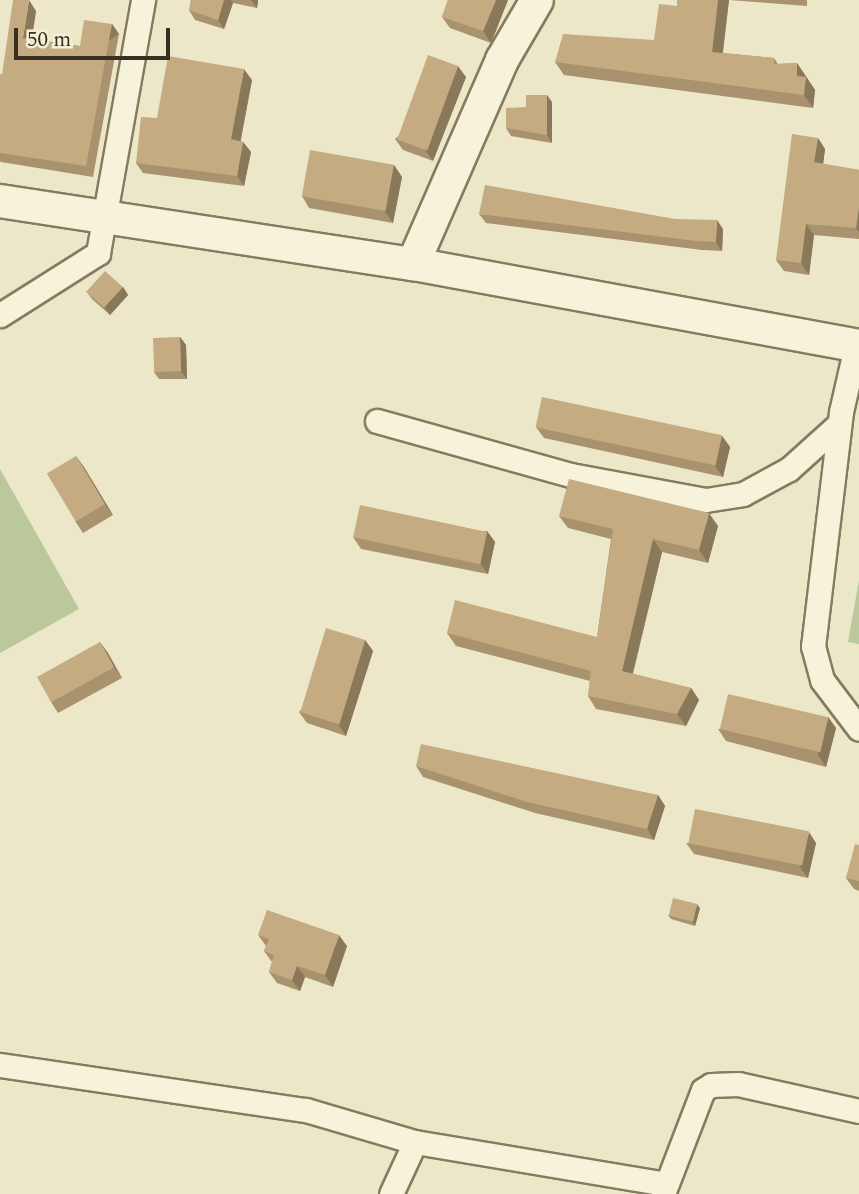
<!DOCTYPE html>
<html>
<head>
<meta charset="utf-8">
<style>
	body { margin:0 }
	#map { position:relative; width:859px; height:1194px; overflow:hidden; background:#ebe7c8; font-family:Spectral,serif }
	div>[style] { position:absolute }
	[style*='--x'] { left:calc(var(--x)*1px); top:calc(var(--y)*1px); width:calc(var(--w)*1px); rotate:calc(var(--a)*1deg) }
	.green>* { inset:0; background:#bac89c }
	.roads { filter:drop-shadow(2px 0 #857b5e) drop-shadow(-2px 0 #857b5e) drop-shadow(0 2px #857b5e) drop-shadow(0 -2px #857b5e) }
	.street>* { height:23px; margin:-11.5px; padding:0 11.5px; transform-origin:11.5px; border-radius:11.5px; background:#f6f3da }
	.secondary>* { height:32px; margin:-16px; padding:0 16px; transform-origin:16px; border-radius:16px; background:#f6f3da }
	.wall>* { inset:0; background:#a9936f }
	.shaded-wall>* { inset:0; background:#8a785a; transform-origin:0 0 }
	.building>* { inset:0; background:#c5ab81; transform-origin:0 0 }
	span { translate:-50% -50%; white-space:nowrap; text-align:center; line-height:1.15; -webkit-text-stroke:5px #f3f0d6; paint-order:stroke }
	.scale { position:absolute; left:14px; top:28px; width:156px; height:32px; box-sizing:border-box; border:4px solid #373021; border-top:0; padding-left:9px; font-size:21px; line-height:24px; white-space:nowrap; color:#373021; -webkit-text-stroke:5px #f3f0d6; paint-order:stroke }
</style>
</head>
<body>
<div id="map">
	<div class="green">
		<div style="clip-path:polygon(0 469px,79px 609px,0 653px)"></div>
		<div style="clip-path:polygon(859px 580px,859px 644px,848px 642px)"></div>
	</div>
	<div class="roads">
		<div class="street">
			<div style="--x:0;--y:315;--w:116;--a:-32.3"></div>
			<div style="--x:98;--y:253;--w:257;--a:-79.9"></div>
			<div style="--x:856;--y:346;--w:68;--a:102.8"></div>
			<div style="--x:841;--y:412;--w:236;--a:96.8"></div>
			<div style="--x:813;--y:646;--w:35;--a:75"></div>
			<div style="--x:822;--y:680;--w:61;--a:52.9"></div>
			<div style="--x:377;--y:421;--w:201;--a:15.6"></div>
			<div style="--x:571;--y:475;--w:137;--a:10.5"></div>
			<div style="--x:706;--y:500;--w:37;--a:-9"></div>
			<div style="--x:743;--y:494;--w:52;--a:-28.5"></div>
			<div style="--x:789;--y:469;--w:67;--a:-42"></div>
			<div style="--x:0;--y:1065;--w:309;--a:8.4"></div>
			<div style="--x:306;--y:1110;--w:114;--a:16.4"></div>
			<div style="--x:415;--y:1142;--w:254;--a:9.5"></div>
			<div style="--x:391;--y:1194;--w:57;--a:-65.2"></div>
			<div style="--x:663;--y:1194;--w:111;--a:-69"></div>
			<div style="--x:703;--y:1090;--w:9;--a:-32"></div>
			<div style="--x:711;--y:1085;--w:27;--a:-2"></div>
			<div style="--x:738;--y:1084;--w:124;--a:12.6"></div>
		</div>
		<div class="secondary">
			<div style="--x:0;--y:201;--w:418;--a:8.7"></div>
			<div style="--x:413;--y:264;--w:453;--a:10.4"></div>
			<div style="--x:413;--y:264;--w:223;--a:-66.4"></div>
			<div style="--x:502;--y:60;--w:69;--a:-59.7"></div>
		</div>
	</div>
	<div class="wall">
		<div style="clip-path:polygon(191px 0,258px 0,257px 8px,233px 3px,224px 29px,195px 20px,189px 10px)"></div>
		<div style="clip-path:polygon(448px 0,508px 0,491px 43px,450px 28px,442px 17px)"></div>
		<div style="clip-path:polygon(677px 0,807px 0,807px 6px,729px 0,723px 53px,774px 58px,778px 64px,797px 63px,815px 90px,813px 108px,564px 75px,555px 62px,654px 40px,677px 6px)"></div>
		<div style="clip-path:polygon(36px 11px,32px 39px,80px 46px,112px 24px,119px 34px,93px 177px,1px 162px,0 161px,0 74px,2px 75px)"></div>
		<div style="clip-path:polygon(466px 77px,433px 161px,403px 150px,395px 139px)"></div>
		<div style="clip-path:polygon(252px 80px,240px 141px,243px 142px,251px 152px,244px 186px,143px 173px,136px 163px,157px 118px)"></div>
		<div style="clip-path:polygon(552px 102px,552px 143px,511px 136px,506px 128px,526px 107px)"></div>
		<div style="clip-path:polygon(818px 138px,825px 149px,823px 164px,859px 170px,859px 239px,814px 235px,809px 275px,784px 271px,776px 260px)"></div>
		<div style="clip-path:polygon(394px 165px,402px 177px,393px 223px,309px 208px,302px 196px)"></div>
		<div style="clip-path:polygon(479px 214px,723px 229px,722px 251px,702px 250px,486px 223px)"></div>
		<div style="clip-path:polygon(123px 287px,128px 295px,110px 315px,92px 299px,86px 291px)"></div>
		<div style="clip-path:polygon(180px 337px,186px 345px,187px 379px,159px 379px,154px 372px)"></div>
		<div style="clip-path:polygon(536px 427px,722px 436px,730px 447px,723px 477px,544px 438px)"></div>
		<div style="clip-path:polygon(76px 456px,113px 515px,83px 533px,75px 521px)"></div>
		<div style="clip-path:polygon(559px 516px,718px 526px,708px 563px,662px 552px,633px 674px,691px 688px,699px 700px,686px 726px,596px 709px,588px 696px,590px 681px,456px 646px,447px 633px,597px 637px,611px 539px,568px 528px)"></div>
		<div style="clip-path:polygon(487px 531px,495px 542px,488px 574px,361px 549px,353px 537px)"></div>
		<div style="clip-path:polygon(365px 640px,373px 651px,346px 736px,307px 723px,299px 712px)"></div>
		<div style="clip-path:polygon(100px 642px,122px 678px,58px 713px,51px 702px)"></div>
		<div style="clip-path:polygon(828px 717px,836px 728px,826px 767px,726px 741px,718px 729px)"></div>
		<div style="clip-path:polygon(416px 766px,658px 795px,665px 806px,654px 840px,535px 813px,423px 777px)"></div>
		<div style="clip-path:polygon(686px 843px,816px 843px,808px 878px,694px 854px)"></div>
		<div style="clip-path:polygon(859px 845px,859px 891px,854px 889px,846px 878px)"></div>
		<div style="clip-path:polygon(700px 908px,695px 926px,671px 919px,668px 915px)"></div>
		<div style="clip-path:polygon(258px 935px,347px 946px,333px 987px,305px 977px,300px 991px,277px 983px,269px 972px,272px 962px,264px 951px,266px 946px)"></div>
	</div>
	<div class="shaded-wall">
		<div style="clip-path:polygon(29px 0,36px 11px,30px 48px,23px 38px)"></div>
		<div style="clip-path:polygon(224px 0,231px 0,233px 3px,224px 29px,218px 20px)"></div>
		<div style="clip-path:polygon(251px 0,258px 0,257px 8px)"></div>
		<div style="clip-path:polygon(496px 0,508px 0,491px 43px,483px 31px)"></div>
		<div style="clip-path:polygon(718px 0,729px 0,721px 65px,712px 52px)"></div>
		<div style="left:112px;top:24px;width:12px;height:144px;rotate:55deg"></div>
		<div style="clip-path:polygon(797px 63px,815px 90px,813px 108px,804px 95px,797px 76px)"></div>
		<div style="clip-path:polygon(458px 66px,466px 77px,433px 161px,425px 150px)"></div>
		<div style="clip-path:polygon(244px 69px,252px 80px,239px 150px,231px 139px)"></div>
		<div style="clip-path:polygon(547px 95px,552px 102px,552px 143px,547px 135px)"></div>
		<div style="clip-path:polygon(818px 138px,825px 149px,822px 173px,814px 162px)"></div>
		<div style="clip-path:polygon(243px 142px,251px 152px,244px 186px,237px 176px)"></div>
		<div style="clip-path:polygon(394px 165px,402px 177px,393px 223px,385px 212px)"></div>
		<div style="clip-path:polygon(859px 207px,859px 232px,856px 228px)"></div>
		<div style="clip-path:polygon(717px 220px,723px 229px,722px 251px,716px 242px)"></div>
		<div style="clip-path:polygon(806px 224px,814px 235px,809px 275px,801px 263px)"></div>
		<div style="clip-path:polygon(123px 287px,128px 295px,110px 315px,104px 307px)"></div>
		<div style="clip-path:polygon(180px 337px,186px 345px,187px 379px,181px 371px)"></div>
		<div style="clip-path:polygon(722px 436px,730px 447px,723px 477px,715px 466px)"></div>
		<div style="clip-path:polygon(76px 456px,84px 467px,113px 515px,105px 504px)"></div>
		<div style="clip-path:polygon(709px 513px,718px 526px,708px 563px,699px 550px)"></div>
		<div style="clip-path:polygon(487px 531px,495px 542px,488px 574px,480px 563px)"></div>
		<div style="clip-path:polygon(653px 539px,662px 552px,630px 684px,622px 671px)"></div>
		<div style="clip-path:polygon(365px 640px,373px 651px,346px 736px,338px 724px)"></div>
		<div style="clip-path:polygon(100px 642px,108px 653px,122px 678px,114px 667px)"></div>
		<div style="clip-path:polygon(691px 688px,699px 700px,686px 726px,677px 714px)"></div>
		<div style="clip-path:polygon(828px 717px,836px 728px,826px 767px,818px 755px)"></div>
		<div style="clip-path:polygon(658px 795px,665px 806px,654px 840px,647px 829px)"></div>
		<div style="clip-path:polygon(809px 832px,816px 843px,808px 878px,800px 867px)"></div>
		<div style="clip-path:polygon(697px 904px,700px 908px,695px 926px,693px 922px)"></div>
		<div style="clip-path:polygon(339px 935px,347px 946px,333px 987px,325px 975px)"></div>
		<div style="clip-path:polygon(297px 966px,305px 977px,300px 991px,292px 980px)"></div>
	</div>
	<div class="building">
		<div style="clip-path:polygon(13px 0,29px 0,23px 38px,80px 46px,84px 20px,112px 24px,86px 166px,0 153px,0 74px,2px 75px)"></div>
		<div style="clip-path:polygon(192px 0,224px 0,218px 20px,189px 10px)"></div>
		<div style="clip-path:polygon(448px 0,496px 0,483px 31px,442px 17px)"></div>
		<div style="clip-path:polygon(677px 0,718px 0,712px 52px,774px 58px,774px 64px,797px 63px,797px 76px,806px 77px,804px 95px,555px 62px,563px 34px,654px 40px,659px 4px,677px 6px)"></div>
		<div style="left:428px;top:55px;width:32px;height:90px;rotate:20deg"></div>
		<div style="clip-path:polygon(168px 56px,244px 69px,231px 139px,243px 142px,237px 176px,136px 163px,141px 117px,157px 118px)"></div>
		<div style="clip-path:polygon(526px 95px,547px 95px,547px 135px,506px 128px,506px 108px,526px 107px)"></div>
		<div style="clip-path:polygon(792px 134px,818px 138px,814px 162px,859px 170px,859px 207px,856px 228px,806px 224px,801px 263px,776px 260px)"></div>
		<div style="left:310px;top:150px;width:85px;height:47px;rotate:10deg"></div>
		<div style="clip-path:polygon(485px 185px,675px 219px,717px 220px,716px 242px,696px 241px,479px 214px)"></div>
		<div style="left:105px;top:271px;width:24px;height:28px;rotate:42deg"></div>
		<div style="left:180px;top:337px;width:34px;height:27px;rotate:88deg"></div>
		<div style="left:542px;top:397px;width:184px;height:31px;rotate:12deg"></div>
		<div style="left:76px;top:456px;width:56px;height:34px;rotate:59deg"></div>
		<div style="clip-path:polygon(569px 479px,709px 513px,699px 550px,653px 539px,622px 671px,691px 688px,677px 714px,588px 696px,591px 671px,447px 633px,455px 600px,597px 637px,613px 529px,559px 516px)"></div>
		<div style="left:360px;top:505px;width:130px;height:33px;rotate:12deg"></div>
		<div style="left:326px;top:628px;width:41px;height:88px;rotate:17deg"></div>
		<div style="left:100px;top:642px;width:29px;height:72px;rotate:61deg"></div>
		<div style="left:728px;top:694px;width:103px;height:36px;rotate:13deg"></div>
		<div style="clip-path:polygon(421px 744px,658px 795px,647px 829px,527px 802px,416px 766px)"></div>
		<div style="left:695px;top:809px;width:116px;height:35px;rotate:11deg"></div>
		<div style="clip-path:polygon(855px 844px,859px 845px,859px 881px,846px 878px)"></div>
		<div style="left:673px;top:898px;width:25px;height:18px;rotate:14deg"></div>
		<div style="clip-path:polygon(267px 910px,339px 935px,325px 975px,297px 966px,292px 980px,269px 972px,274px 955px,264px 951px,269px 939px,258px 935px)"></div>
	</div>
	<div class="scale">50 m</div>
</div>
</body>
</html>
